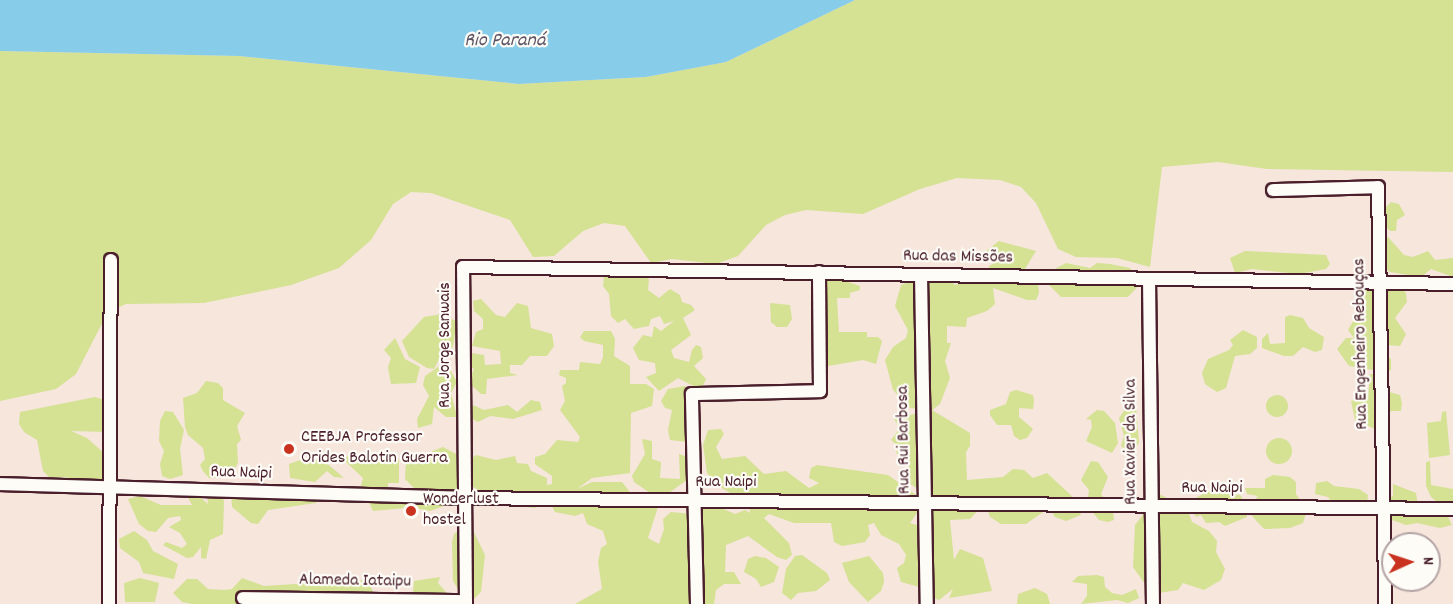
<!DOCTYPE html>
<html>
<head>
<meta charset="utf-8">
<style>
	body { margin:0 }
	#map { position:relative; width:1453px; height:604px; overflow:hidden; background:#f6e6dc; font-family:Dekko,sans-serif }
	div>[style] { position:absolute }
	[style*='--x'] { left:calc(var(--x)*1px); top:calc(var(--y)*1px); width:calc(var(--w)*1px); rotate:calc(var(--a)*1deg) }
	.green>* { inset:0; background:#d5e193 }
	.round { border-radius:50% }
	.water>* { inset:0; background:#87cde9 }
	.roads { filter:drop-shadow(2px 0 #4a1f2b) drop-shadow(-2px 0 #4a1f2b) drop-shadow(0 2px #4a1f2b) drop-shadow(0 -2px #4a1f2b) }
	.minor>* { height:12px; margin:-6px; padding:0 6px; transform-origin:6px; border-radius:6px; background:#fdfcf7 }
	.dots>* { width:16px; height:16px; translate:-50% -50%; box-sizing:border-box; border:3px solid #fdfcf7; border-radius:50% }
	span { translate:-50% -50%; white-space:nowrap; text-align:center; line-height:1.15; -webkit-text-stroke:4.5px #fdfcf7; paint-order:stroke }
	.street-label { font-size:18px; color:#4a1f2b }
	.poi-label { font-size:18px; color:#4a1f2b }
	.left { translate:0 -50%; text-align:left }
	.water-label { font-size:20px; color:#5c5364; font-style:italic }
	.north { position:absolute; left:1381px; top:532px; width:60px; height:60px; box-sizing:border-box; background:#fdfcf7; border:2px solid #b5a4a5; border-radius:50%; rotate:87deg; font-size:16px; font-weight:700; line-height:24px; text-align:center; color:#4a1f2b }
	.north::after { content:''; display:block; margin:auto; width:21px; height:27px; background:#c8321e; clip-path:polygon(50% 0,100% 100%,50% 72%,0 100%) }
</style>
</head>
<body>
<div id="map">
	<div class="green">
		<div style="clip-path:polygon(855px 0,1453px 0,1453px 172px,1267px 169px,1218px 162px,1162px 167px,1150px 267px,1117px 258px,1076px 257px,1058px 249px,1036px 203px,1021px 187px,1000px 180px,957px 178px,920px 189px,863px 214px,806px 210px,785px 215px,766px 225px,738px 256px,716px 264px,672px 259px,651px 263px,625px 226px,604px 223px,583px 231px,554px 256px,533px 257px,510px 220px,431px 193px,411px 192px,393px 204px,371px 240px,339px 268px,291px 285px,204px 303px,126px 304px,108px 312px,76px 374px,56px 389px,0 401px,0 51px,239px 56px,519px 84px,646px 77px,726px 62px)"></div>
		<div style="clip-path:polygon(1391px 202px,1399px 204px,1405px 215px,1397px 220px,1396px 231px,1390px 231px,1381px 222px,1380px 213px)"></div>
		<div style="clip-path:polygon(1388px 237px,1404px 255px,1413px 257px,1428px 251px,1435px 260px,1453px 258px,1453px 277px,1431px 269px,1421px 277px,1390px 272px,1382px 266px,1379px 251px,1386px 250px,1384px 239px)"></div>
		<div style="clip-path:polygon(999px 241px,1036px 251px,1023px 272px,1038px 282px,1039px 293px,1036px 300px,1027px 300px,993px 288px,995px 304px,987px 311px,967px 318px,966px 327px,947px 326px,947px 343px,951px 343px,945px 361px,950px 378px,940px 404px,932px 410px,970px 433px,970px 446px,966px 452px,967px 480px,1003px 477px,1013px 469px,1024px 470px,1033px 478px,1047px 473px,1075px 499px,1081px 515px,1066px 521px,1055px 517px,1049px 508px,1026px 524px,1001px 524px,990px 517px,985px 503px,970px 519px,950px 520px,954px 560px,960px 549px,983px 558px,992px 591px,949px 598px,953px 589px,939px 600px,932px 597px,921px 491px,906px 481px,910px 461px,896px 453px,899px 447px,891px 440px,900px 428px,894px 419px,930px 410px,910px 408px,893px 390px,885px 360px,893px 347px,906px 338px,908px 330px,895px 306px,901px 285px,912px 281px,920px 269px,926px 268px,951px 275px,954px 285px,988px 276px,989px 266px,993px 264px,986px 251px)"></div>
		<div style="clip-path:polygon(1245px 251px,1326px 255px,1330px 264px,1326px 269px,1299px 274px,1252px 269px,1235px 273px,1230px 258px)"></div>
		<div style="clip-path:polygon(1066px 263px,1090px 268px,1097px 263px,1110px 264px,1130px 268px,1141px 283px,1128px 297px,1061px 297px,1045px 281px,1051px 271px)"></div>
		<div style="clip-path:polygon(812px 268px,848px 276px,848px 282px,860px 286px,860px 290px,850px 293px,850px 298px,837px 298px,839px 332px,867px 332px,867px 337px,878px 337px,882px 341px,876px 364px,863px 360px,828px 366px)"></div>
		<div style="clip-path:polygon(608px 275px,642px 275px,649px 279px,648px 290px,659px 298px,670px 289px,680px 295px,682px 302px,691px 305px,695px 310px,683px 318px,691px 335px,671px 350px,674px 358px,689px 362px,692px 350px,696px 345px,701px 347px,703px 358px,694px 366px,706px 379px,701px 390px,678px 378px,659px 391px,646px 377px,656px 373px,655px 363px,639px 360px,633px 348px,643px 335px,652px 337px,654px 326px,661px 331px,674px 321px,664px 324px,660px 316px,651px 319px,649px 326px,634px 329px,625px 319px,618px 323px,611px 316px,609px 294px,603px 286px,604px 276px)"></div>
		<div style="clip-path:polygon(1367px 275px,1389px 275px,1406px 293px,1407px 302px,1395px 318px,1406px 334px,1400px 346px,1386px 345px,1385px 355px,1391px 359px,1391px 370px,1385px 372px,1349px 366px,1337px 349px,1346px 338px,1354px 338px,1348px 330px,1358px 313px,1362px 313px,1358px 287px)"></div>
		<div style="clip-path:polygon(481px 299px,496px 315px,505px 317px,517px 303px,528px 306px,531px 328px,552px 334px,554px 346px,547px 356px,530px 356px,522px 365px,510px 365px,510px 373px,518px 375px,487px 379px,486px 394px,481px 394px,468px 382px,474px 369px,468px 366px,471px 353px,484px 355px,485px 365px,501px 364px,500px 351px,472px 346px,476px 332px,483px 329px,483px 319px,474px 311px,473px 301px)"></div>
		<div style="clip-path:polygon(770px 303px,790px 305px,792px 319px,787px 327px,777px 327px,771px 322px)"></div>
		<div style="clip-path:polygon(442px 314px,462px 324px,455px 333px,453px 347px,442px 354px,434px 369px,427px 368px,409px 357px,402px 341px,424px 317px)"></div>
		<div style="clip-path:polygon(1290px 315px,1303px 318px,1309px 328px,1324px 337px,1322px 350px,1315px 352px,1303px 347px,1293px 356px,1284px 356px,1262px 348px,1262px 339px,1268px 333px,1270px 344px,1285px 343px,1285px 317px)"></div>
		<div style="clip-path:polygon(1243px 330px,1257px 337px,1257px 348px,1250px 354px,1235px 356px,1226px 388px,1217px 392px,1205px 384px,1202px 373px,1208px 359px,1229px 350px,1233px 345px,1230px 340px)"></div>
		<div style="clip-path:polygon(584px 331px,611px 331px,615px 339px,614px 356px,630px 366px,630px 384px,646px 384px,654px 389px,653px 398px,652px 406px,631px 413px,630px 473px,592px 478px,577px 489px,592px 482px,622px 482px,630px 492px,649px 496px,658px 507px,648px 538px,659px 544px,664px 529px,663px 519px,671px 512px,692px 514px,712px 504px,735px 514px,745px 510px,750px 513px,749px 504px,720px 487px,707px 473px,703px 445px,708px 430px,721px 429px,724px 434px,716px 447px,722px 459px,745px 456px,764px 474px,786px 471px,809px 488px,819px 483px,809px 478px,811px 468px,817px 465px,888px 475px,916px 495px,919px 510px,910px 523px,917px 525px,919px 535px,919px 587px,901px 582px,897px 568px,904px 563px,906px 555px,899px 544px,881px 535px,874px 523px,868px 525px,870px 535px,865px 542px,842px 546px,834px 542px,831px 523px,794px 523px,769px 514px,764px 518px,789px 543px,792px 555px,786px 560px,777px 557px,748px 536px,726px 545px,725px 572px,734px 572px,741px 584px,724px 584px,716px 590px,714px 604px,575px 604px,602px 589px,598px 562px,601px 548px,607px 544px,603px 531px,587px 524px,583px 513px,575px 516px,555px 512px,546px 495px,535px 508px,482px 502px,478px 490px,467px 483px,448px 494px,444px 506px,430px 511px,415px 508px,419px 493px,405px 479px,406px 461px,443px 447px,458px 455px,462px 465px,476px 455px,496px 460px,515px 456px,517px 463px,528px 464px,531px 471px,547px 478px,547px 485px,552px 484px,552px 476px,535px 464px,535px 457px,545px 454px,557px 440px,578px 442px,580px 437px,560px 410px,565px 401px,562px 386px,566px 383px,566px 378px,559px 375px,560px 370px,579px 370px,580px 362px,600px 364px,603px 357px,603px 345px,584px 341px,580px 337px)"></div>
		<div style="clip-path:polygon(395px 338px,405px 359px,420px 367px,416px 383px,391px 384px,388px 367px,391px 358px,384px 350px)"></div>
		<div style="clip-path:polygon(441px 365px,448px 366px,457px 382px,451px 393px,457px 417px,446px 417px,434px 407px,432px 424px,418px 428px,417px 419px,429px 396px,423px 385px,425px 376px)"></div>
		<div style="clip-path:polygon(1370px 374px,1378px 374px,1386px 391px,1400px 395px,1402px 403px,1401px 411px,1391px 411px,1377px 430px,1355px 420px,1351px 401px,1368px 397px)"></div>
		<div style="clip-path:polygon(206px 381px,218px 383px,223px 388px,223px 400px,245px 413px,237px 426px,241px 440px,237px 444px,238px 463px,229px 478px,209px 478px,203px 471px,200px 465px,205px 459px,203px 448px,188px 435px,185px 427px,183px 398px,197px 393px)"></div>
		<div style="clip-path:polygon(685px 386px,690px 391px,691px 448px,687px 450px,687px 442px,670px 440px,668px 430px,672px 410px,665px 408px,661px 401px,668px 389px)"></div>
		<div style="clip-path:polygon(1016px 390px,1033px 395px,1034px 402px,1033px 409px,1019px 408px,1019px 417px,1033px 429px,1027px 438px,1020px 440px,1014px 436px,1011px 425px,997px 425px,990px 415px,990px 410px,1006px 404px,1010px 392px)"></div>
		<div class="round" style="left:1266px;top:395px;width:22px;height:22px"></div>
		<div style="clip-path:polygon(95px 397px,105px 400px,107px 432px,71px 431px,87px 438px,105px 454px,104px 484px,64px 477px,50px 478px,43px 471px,37px 440px,24px 432px,19px 424px,20px 412px)"></div>
		<div style="clip-path:polygon(531px 400px,540px 402px,542px 410px,513px 419px,490px 416px,478px 422px,467px 416px,473px 405px,484px 410px,508px 405px,517px 412px)"></div>
		<div style="clip-path:polygon(1136px 407px,1139px 442px,1136px 449px,1125px 449px,1121px 446px,1124px 436px,1119px 418px,1126px 408px)"></div>
		<div style="clip-path:polygon(1097px 410px,1104px 411px,1115px 423px,1118px 443px,1112px 453px,1086px 441px,1092px 427px,1091px 420px,1086px 419px)"></div>
		<div style="clip-path:polygon(165px 411px,173px 412px,184px 430px,180px 449px,183px 475px,170px 479px,162px 476px,160px 464px,164px 451px,159px 441px,160px 421px)"></div>
		<div style="clip-path:polygon(1446px 411px,1450px 455px,1429px 458px,1427px 423px,1441px 421px,1442px 412px)"></div>
		<div class="round" style="left:1266px;top:438px;width:26px;height:26px"></div>
		<div style="clip-path:polygon(642px 439px,652px 441px,652px 459px,661px 462px,660px 478px,680px 479px,679px 454px,691px 458px,691px 477px,666px 495px,650px 493px,634px 482px,632px 476px,645px 454px)"></div>
		<div style="clip-path:polygon(353px 454px,366px 463px,387px 457px,399px 459px,399px 483px,388px 483px,388px 489px,409px 502px,406px 508px,373px 511px,361px 485px,363px 478px,346px 462px,346px 457px)"></div>
		<div style="clip-path:polygon(303px 459px,323px 460px,344px 478px,334px 477px,327px 471px,315px 482px,290px 478px,289px 464px)"></div>
		<div style="clip-path:polygon(1091px 461px,1098px 462px,1108px 477px,1101px 494px,1113px 512px,1114px 520px,1108px 522px,1099px 520px,1087px 505px,1089px 490px,1081px 480px)"></div>
		<div style="clip-path:polygon(1430px 461px,1431px 485px,1453px 489px,1453px 506px,1442px 506px,1431px 497px,1426px 486px,1426px 462px)"></div>
		<div style="clip-path:polygon(1273px 475px,1290px 477px,1296px 482px,1296px 494px,1307px 510px,1303px 523px,1290px 528px,1264px 529px,1252px 516px,1250px 507px,1258px 496px,1247px 494px,1245px 488px,1265px 488px,1265px 479px)"></div>
		<div style="clip-path:polygon(1327px 481px,1334px 486px,1359px 489px,1368px 495px,1367px 504px,1332px 503px,1328px 497px,1315px 494px,1316px 483px)"></div>
		<div style="clip-path:polygon(1393px 484px,1416px 493px,1418px 505px,1445px 510px,1452px 525px,1440px 528px,1417px 523px,1406px 525px,1392px 520px,1393px 509px,1387px 500px,1393px 496px)"></div>
		<div style="clip-path:polygon(252px 485px,316px 496px,316px 503px,268px 510px,258px 524px,251px 523px,232px 507px,231px 493px)"></div>
		<div style="clip-path:polygon(1208px 491px,1240px 495px,1247px 506px,1247px 517px,1225px 526px,1219px 522px,1206px 523px,1201px 515px,1196px 517px,1187px 503px)"></div>
		<div style="clip-path:polygon(185px 492px,194px 492px,208px 504px,207px 495px,222px 496px,224px 501px,223px 534px,210px 540px,206px 559px,201px 558px,201px 547px,193px 557px,187px 558px,163px 545px,166px 542px,182px 548px,187px 544px,180px 533px,169px 527px,181px 520px,180px 516px,168px 518px,156px 532px,148px 531px,139px 524px,128px 499px,140px 496px,161px 505px,192px 505px)"></div>
		<div style="clip-path:polygon(1159px 494px,1187px 508px,1192px 522px,1209px 531px,1217px 541px,1216px 552px,1225px 569px,1221px 580px,1204px 590px,1183px 583px,1178px 590px,1152px 594px,1133px 567px,1135px 525px)"></div>
		<div style="clip-path:polygon(461px 529px,473px 530px,485px 555px,481px 592px,474px 599px,460px 593px,453px 581px,452px 542px,454px 534px)"></div>
		<div style="clip-path:polygon(134px 531px,147px 540px,153px 551px,178px 564px,174px 579px,143px 573px,139px 562px,120px 548px,119px 539px)"></div>
		<div style="clip-path:polygon(802px 555px,827px 573px,830px 580px,816px 591px,798px 593px,791px 600px,782px 593px,786px 569px,795px 556px)"></div>
		<div style="clip-path:polygon(755px 556px,766px 558px,779px 567px,774px 582px,761px 587px,756px 579px,744px 572px,748px 559px)"></div>
		<div style="clip-path:polygon(869px 556px,883px 573px,884px 582px,881px 591px,868px 602px,849px 582px,842px 563px)"></div>
		<div style="clip-path:polygon(1097px 575px,1104px 577px,1105px 587px,1112px 593px,1122px 595px,1136px 589px,1139px 598px,1128px 603px,1117px 600px,1081px 604px,1087px 596px,1087px 584px,1072px 582px,1078px 576px)"></div>
		<div style="clip-path:polygon(440px 577px,438px 583px,452px 599px,417px 597px,413px 592px,414px 581px)"></div>
		<div style="clip-path:polygon(140px 578px,159px 583px,155px 602px,125px 602px,124px 583px)"></div>
		<div style="clip-path:polygon(242px 578px,264px 586px,360px 580px,368px 582px,375px 595px,329px 604px,192px 604px,182px 602px,173px 593px,187px 579px,197px 579px,208px 589px,224px 590px,232px 589px)"></div>
		<div style="clip-path:polygon(1035px 588px,1047px 594px,1050px 604px,1017px 604px,1018px 594px)"></div>
	</div>
	<div class="water">
		<div style="clip-path:polygon(0 0,855px 0,726px 62px,646px 77px,519px 84px,239px 56px,0 51px)"></div>
	</div>
	<div class="roads">
		<div class="minor">
			<div style="--x:1273;--y:190;--w:105;--a:-1.6"></div>
			<div style="--x:1378;--y:187;--w:417;--a:89"></div>
			<div style="--x:921;--y:275;--w:329;--a:89"></div>
			<div style="--x:1149;--y:279;--w:325;--a:89.3"></div>
			<div style="--x:0;--y:484;--w:465;--a:1.7"></div>
			<div style="--x:465;--y:498;--w:988;--a:0.64"></div>
			<div style="--x:243;--y:598;--w:223;--a:0.8"></div>
			<div style="--x:109;--y:604;--w:344;--a:-89.7"></div>
			<div style="--x:466;--y:604;--w:337;--a:-90.5"></div>
			<div style="--x:463;--y:267;--w:990;--a:0.98"></div>
			<div style="--x:697;--y:604;--w:210;--a:-91.4"></div>
			<div style="--x:692;--y:394;--w:128;--a:-1.3"></div>
			<div style="--x:820;--y:391;--w:119;--a:-90.5"></div>
		</div>
	</div>
	<div class="dots">
		<div style="left:289px;top:449px;background:#c8321e"></div>
		<div style="left:411px;top:511px;background:#c8321e"></div>
	</div>
	<div class="street-label">
		<span style="left:958px;top:258px;rotate:1deg">Rua das Missões</span>
		<span style="left:1362px;top:344px;rotate:-91deg">Rua Engenheiro Rebouças</span>
		<span style="left:446px;top:345px;rotate:-90deg">Rua Jorge Sanwais</span>
		<span style="left:905px;top:440px;rotate:-91deg">Rua Rui Barbosa</span>
		<span style="left:1132px;top:442px;rotate:-90deg">Rua Xavier da Silva</span>
		<span style="left:241px;top:474px;rotate:2deg">Rua Naipi</span>
		<span style="left:726px;top:483px">Rua Naipi</span>
		<span style="left:1212px;top:489px">Rua Naipi</span>
		<span style="left:355px;top:582px;rotate:1deg">Alameda Iataipu</span>
	</div>
	<div class="poi-label">
		<span class="left" style="left:301px;top:449px">CEEBJA Professor<br>Orides Balotin Guerra</span>
		<span class="left" style="left:423px;top:511px">Wonderlust<br>hostel</span>
	</div>
	<div class="water-label">
		<span style="left:505px;top:41px">Rio Paraná</span>
	</div>
	<div class="north">N</div>
</div>
</body>
</html>
